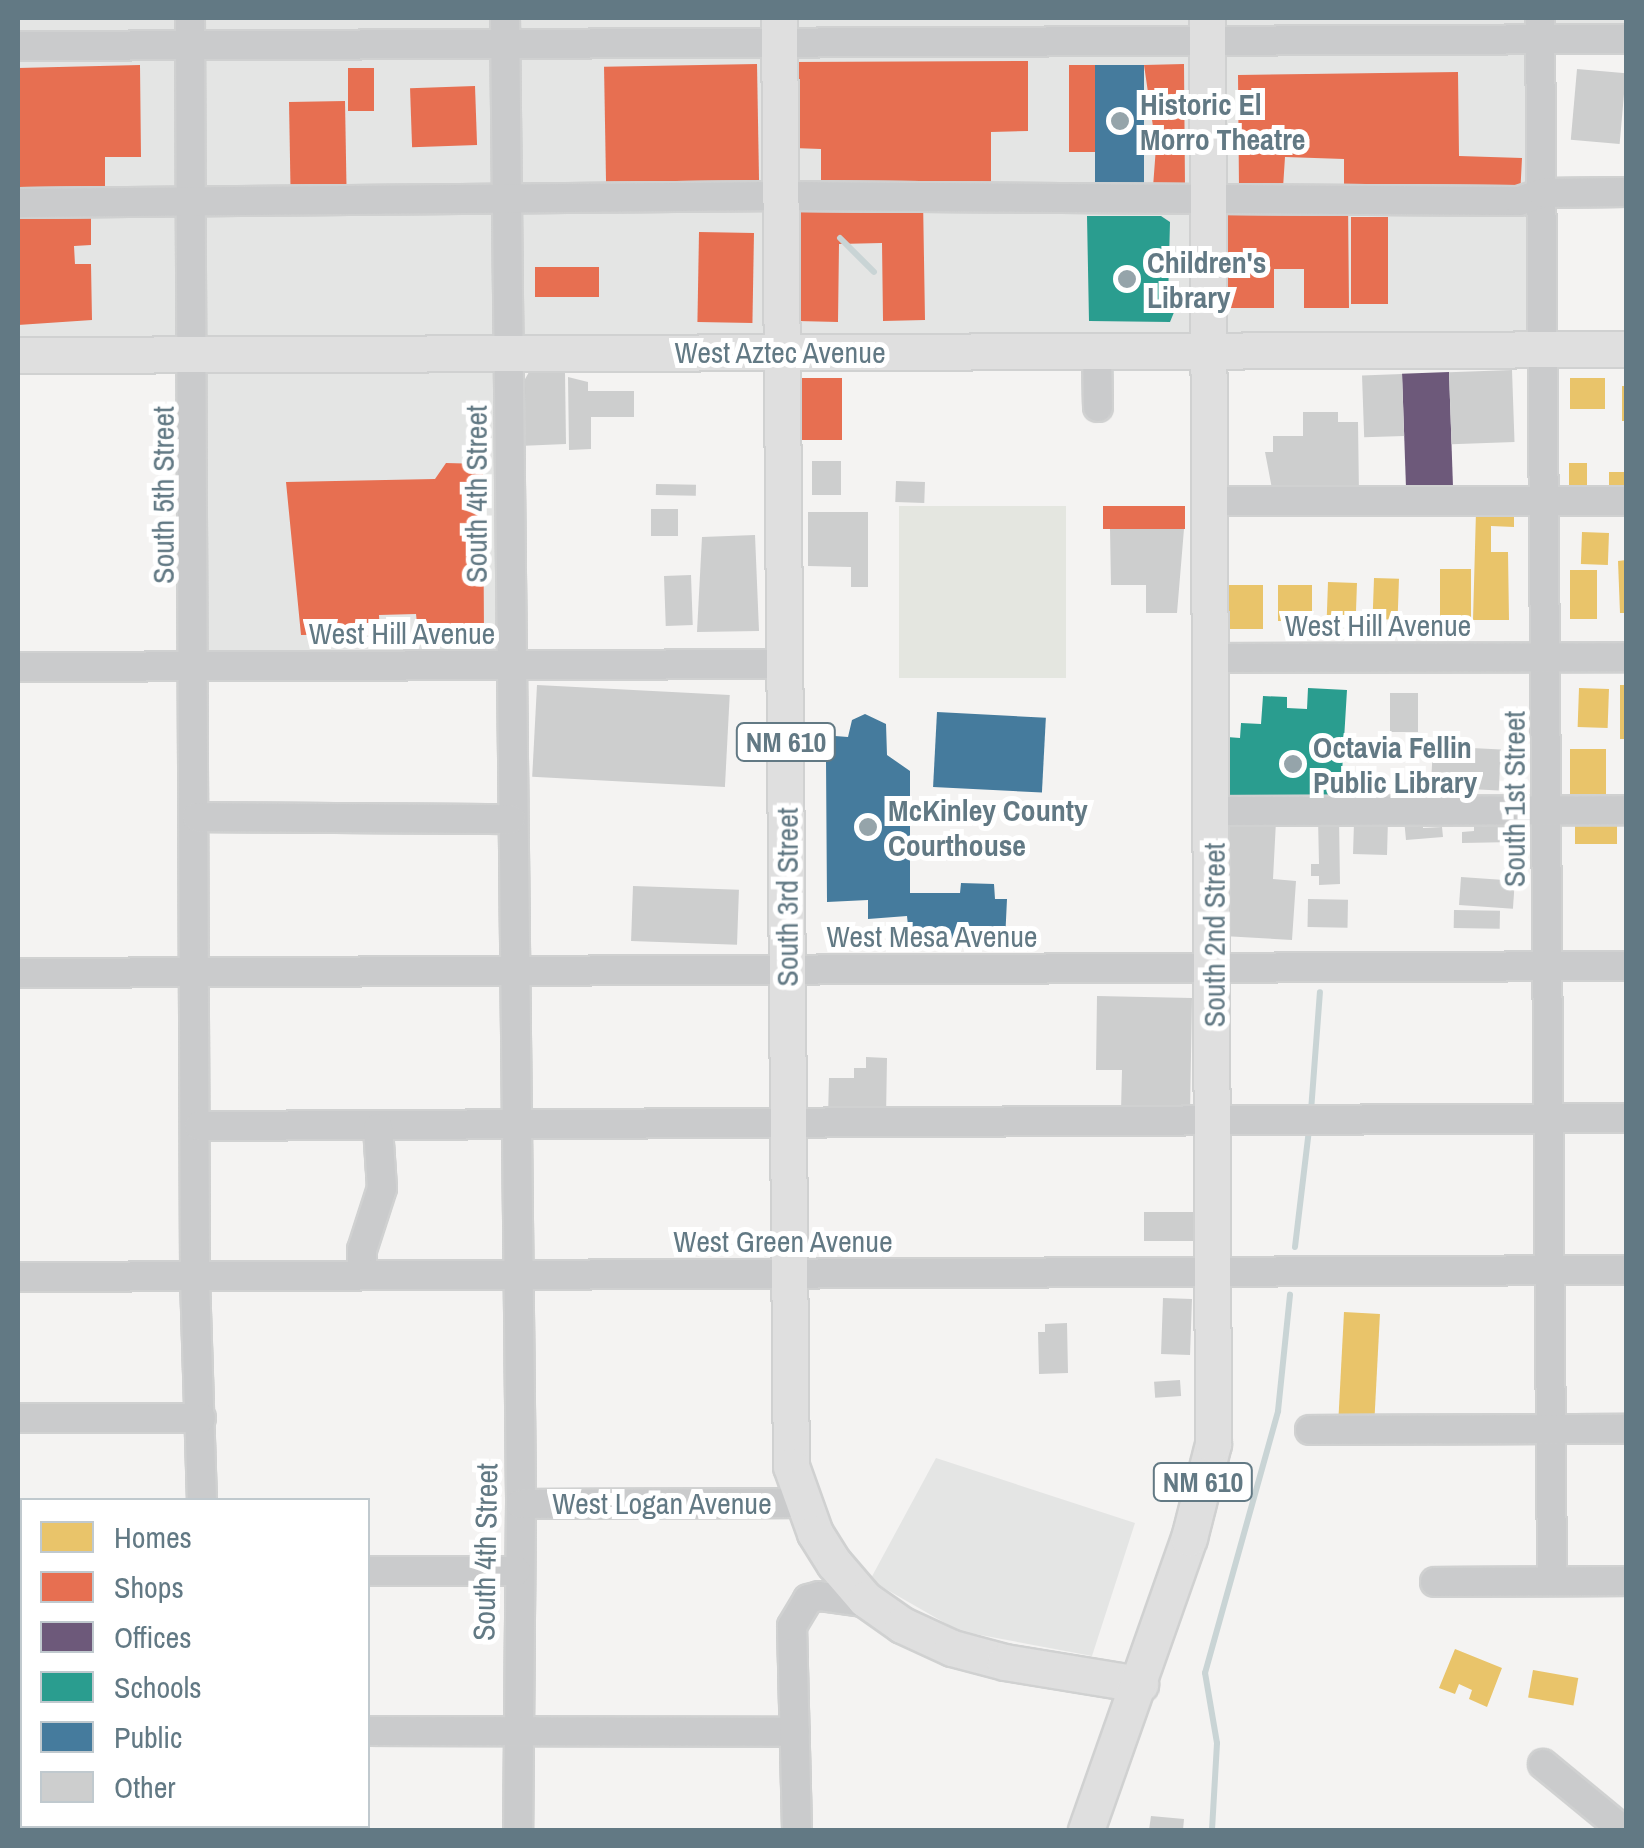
<!DOCTYPE html>
<html>
<head>
<meta charset="utf-8">
<style>
	body { margin:0 }
	#map { position:relative; width:1644px; height:1848px; overflow:hidden; background:#f4f3f2; font-family:"Archivo Narrow",sans-serif }
	div>[style] { position:absolute }
	[style*='--x'] { left:calc(var(--x)*1px); top:calc(var(--y)*1px); width:calc(var(--w)*1px); rotate:calc(var(--a)*1deg) }
	.built>* { inset:0; background:#e4e5e4 }
	.green>* { inset:0; background:#e4e6e0; transform-origin:0 0 }
	.homes>* { inset:0; background:#e9c46a; transform-origin:0 0 }
	.shops>* { inset:0; background:#e76f51; transform-origin:0 0 }
	.offices>* { inset:0; background:#6d597a; transform-origin:0 0 }
	.schools>* { inset:0; background:#2a9d8f }
	.public>* { inset:0; background:#457b9d; transform-origin:0 0 }
	.stream>* { height:6px; margin:-3px; padding:0 3px; transform-origin:3px; border-radius:3px; background:#c9d4d5 }
	.building>* { inset:0; background:#cdcece; transform-origin:0 0 }
	.roads { filter:drop-shadow(2px 0 #d0d1d1) drop-shadow(-2px 0 #d0d1d1) drop-shadow(0 2px #d0d1d1) drop-shadow(0 -2px #d0d1d1) }
	.minor>* { height:28px; margin:-14px; padding:0 14px; transform-origin:14px; border-radius:14px; background:#cacbcc }
	.major>* { height:35px; margin:-17.5px; padding:0 17.5px; transform-origin:17.5px; border-radius:17.5px; background:#dfdfdf }
	.dots>* { width:28px; height:28px; translate:-50% -50%; box-sizing:border-box; border:5px solid #fff; border-radius:50% }
	span { translate:-50% -50%; white-space:nowrap; text-align:center; line-height:1.15; -webkit-text-stroke:10px #fff; paint-order:stroke }
	.shield-label span { padding:2px 8px; background:#fff; border:2px solid; border-radius:8px; -webkit-text-stroke-width:0 }
	.shield-label { font-size:28px; color:#627984; font-weight:700 }
	.poi-label { font-size:30px; color:#627984; font-weight:700 }
	.left { translate:0 -50%; text-align:left }
	.street-label { font-size:30px; color:#627984 }
	.frame { position:absolute; inset:0; border:20px solid #627984; pointer-events:none }
	.legend { position:absolute; left:20px; top:1498px; width:350px; height:330px; box-sizing:border-box; background:#fff; border:2px solid #c0c9ce; margin:0; padding:12px 18px; list-style:none; font-size:30px; color:#627984 }
	.legend li { display:flex; align-items:center; gap:20px; height:50px }
	.legend b { width:50px; border:2px solid #c0c9ce }
</style>
</head>
<body>
<div id="map">
	<div class="built">
		<div style="clip-path:polygon(18px 18px,1626px 18px,1626px 40px,1542px 40px,1543px 349px,508px 353px,510px 665px,196px 666px,194px 355px,18px 355px)"></div>
		<div style="clip-path:polygon(936px 1458px,1135px 1523px,1092px 1656px,959px 1631px,870px 1580px)"></div>
	</div>
	<div class="green">
		<div style="left:1066px;top:506px;width:172px;height:167px;rotate:90deg"></div>
	</div>
	<div class="homes">
		<div style="left:1570px;top:378px;width:35px;height:31px"></div>
		<div style="left:1622px;top:386px;width:4px;height:35px"></div>
		<div style="left:1569px;top:463px;width:18px;height:27px"></div>
		<div style="left:1609px;top:472px;width:17px;height:18px"></div>
		<div style="clip-path:polygon(1476px 511px,1514px 511px,1514px 527px,1491px 526px,1491px 552px,1508px 552px,1509px 620px,1473px 620px)"></div>
		<div style="left:1582px;top:532px;width:27px;height:32px;rotate:2deg"></div>
		<div style="clip-path:polygon(1626px 560px,1626px 613px,1620px 613px,1618px 561px)"></div>
		<div style="left:1440px;top:569px;width:31px;height:49px"></div>
		<div style="left:1570px;top:570px;width:27px;height:49px"></div>
		<div style="left:1374px;top:578px;width:25px;height:41px;rotate:2deg"></div>
		<div style="left:1328px;top:582px;width:29px;height:41px;rotate:2deg"></div>
		<div style="left:1227px;top:585px;width:36px;height:44px"></div>
		<div style="left:1278px;top:585px;width:34px;height:36px"></div>
		<div style="left:1620px;top:685px;width:6px;height:54px"></div>
		<div style="left:1579px;top:688px;width:30px;height:39px;rotate:2deg"></div>
		<div style="left:1570px;top:749px;width:36px;height:49px"></div>
		<div style="left:1575px;top:818px;width:42px;height:26px"></div>
		<div style="left:1344px;top:1312px;width:36px;height:105px;rotate:3deg"></div>
		<div style="clip-path:polygon(1455px 1649px,1502px 1668px,1487px 1707px,1469px 1699px,1472px 1690px,1459px 1684px,1455px 1694px,1439px 1688px)"></div>
		<div style="left:1533px;top:1670px;width:46px;height:28px;rotate:10deg"></div>
	</div>
	<div class="shops">
		<div style="clip-path:polygon(1028px 61px,1028px 131px,991px 132px,991px 184px,821px 185px,821px 149px,793px 148px,793px 62px)"></div>
		<div style="left:757px;top:64px;width:123px;height:153px;rotate:89deg"></div>
		<div style="clip-path:polygon(1184px 64px,1185px 187px,1153px 187px,1156px 147px,1144px 65px)"></div>
		<div style="clip-path:polygon(140px 65px,141px 157px,105px 157px,105px 191px,18px 192px,18px 68px)"></div>
		<div style="left:1069px;top:65px;width:26px;height:87px"></div>
		<div style="left:348px;top:68px;width:26px;height:43px"></div>
		<div style="clip-path:polygon(1458px 72px,1459px 156px,1522px 158px,1520px 197px,1344px 190px,1344px 159px,1285px 157px,1283px 188px,1239px 190px,1238px 75px)"></div>
		<div style="left:475px;top:86px;width:59px;height:65px;rotate:88deg"></div>
		<div style="left:345px;top:101px;width:88px;height:56px;rotate:89deg"></div>
		<div style="clip-path:polygon(923px 198px,925px 320px,883px 321px,882px 243px,839px 244px,838px 322px,798px 321px,799px 200px)"></div>
		<div style="clip-path:polygon(1348px 199px,1349px 308px,1304px 308px,1304px 269px,1274px 269px,1274px 308px,1222px 308px,1221px 213px)"></div>
		<div style="clip-path:polygon(18px 206px,91px 208px,91px 245px,74px 246px,75px 264px,91px 264px,92px 320px,18px 325px)"></div>
		<div style="left:1351px;top:217px;width:37px;height:87px"></div>
		<div style="left:699px;top:232px;width:55px;height:90px;rotate:1deg"></div>
		<div style="left:535px;top:267px;width:64px;height:30px"></div>
		<div style="left:799px;top:378px;width:43px;height:62px"></div>
		<div style="clip-path:polygon(446px 463px,483px 464px,484px 634px,418px 633px,416px 614px,379px 615px,380px 634px,301px 635px,286px 482px,435px 479px)"></div>
		<div style="left:1103px;top:506px;width:82px;height:23px"></div>
	</div>
	<div class="offices">
		<div style="left:1449px;top:372px;width:126px;height:47px;rotate:88deg"></div>
	</div>
	<div class="schools">
		<div style="clip-path:polygon(1087px 216px,1161px 216px,1170px 222px,1168px 301px,1177px 305px,1170px 322px,1089px 321px)"></div>
		<div style="clip-path:polygon(1308px 688px,1347px 690px,1340px 806px,1224px 799px,1227px 737px,1240px 738px,1241px 723px,1261px 724px,1263px 696px,1287px 697px,1287px 708px,1307px 709px)"></div>
	</div>
	<div class="public">
		<div style="left:1095px;top:65px;width:49px;height:123px"></div>
		<div style="left:937px;top:712px;width:109px;height:75px;rotate:3deg"></div>
		<div style="clip-path:polygon(865px 714px,886px 724px,887px 755px,910px 771px,910px 893px,960px 893px,961px 883px,994px 884px,995px 899px,1007px 899px,1005px 941px,910px 946px,907px 916px,868px 919px,868px 900px,827px 902px,826px 760px,835px 736px,848px 737px,852px 720px)"></div>
	</div>
	<div class="stream">
		<div style="--x:840;--y:238;--w:48;--a:45"></div>
		<div style="--x:1311;--y:1111;--w:119;--a:-85.7"></div>
		<div style="--x:1295;--y:1247;--w:118;--a:-83.2"></div>
		<div style="--x:1212;--y:1830;--w:87;--a:-86.7"></div>
		<div style="--x:1217;--y:1743;--w:71;--a:-99.7"></div>
		<div style="--x:1205;--y:1673;--w:272;--a:-74.4"></div>
		<div style="--x:1278;--y:1411;--w:117;--a:-84.1"></div>
	</div>
	<div class="building">
		<div style="left:1577px;top:69px;width:49px;height:71px;rotate:5deg"></div>
		<div style="left:1512px;top:370px;width:72px;height:63px;rotate:88deg"></div>
		<div style="clip-path:polygon(529px 372px,565px 372px,566px 444px,519px 446px,520px 388px)"></div>
		<div style="left:1402px;top:374px;width:62px;height:40px;rotate:88deg"></div>
		<div style="clip-path:polygon(568px 377px,588px 382px,588px 391px,634px 391px,634px 417px,591px 417px,591px 449px,569px 450px)"></div>
		<div style="clip-path:polygon(1303px 412px,1338px 412px,1338px 422px,1358px 422px,1359px 495px,1273px 494px,1265px 452px,1273px 452px,1273px 436px,1303px 436px)"></div>
		<div style="left:812px;top:461px;width:29px;height:34px"></div>
		<div style="left:896px;top:481px;width:29px;height:21px;rotate:2deg"></div>
		<div style="left:656px;top:484px;width:40px;height:11px;rotate:1deg"></div>
		<div style="left:651px;top:509px;width:27px;height:27px"></div>
		<div style="clip-path:polygon(808px 512px,868px 512px,868px 587px,851px 587px,851px 567px,808px 566px)"></div>
		<div style="clip-path:polygon(1110px 529px,1184px 529px,1177px 613px,1146px 613px,1146px 585px,1111px 585px)"></div>
		<div style="clip-path:polygon(755px 535px,759px 631px,697px 632px,702px 537px)"></div>
		<div style="left:691px;top:575px;width:50px;height:27px;rotate:88deg"></div>
		<div style="left:537px;top:685px;width:193px;height:92px;rotate:3deg"></div>
		<div style="left:1390px;top:693px;width:28px;height:39px"></div>
		<div style="left:1433px;top:746px;width:68px;height:41px;rotate:3deg"></div>
		<div style="clip-path:polygon(1339px 817px,1340px 884px,1319px 885px,1319px 876px,1311px 876px,1311px 864px,1319px 864px,1318px 818px)"></div>
		<div style="clip-path:polygon(1423px 817px,1423px 828px,1442px 827px,1443px 837px,1406px 840px,1404px 819px)"></div>
		<div style="clip-path:polygon(1229px 818px,1276px 821px,1273px 879px,1296px 881px,1292px 940px,1223px 936px)"></div>
		<div style="clip-path:polygon(1388px 819px,1387px 855px,1353px 854px,1354px 823px)"></div>
		<div style="clip-path:polygon(1513px 820px,1514px 842px,1462px 843px,1462px 832px,1474px 831px,1474px 822px)"></div>
		<div style="left:1461px;top:877px;width:54px;height:28px;rotate:4deg"></div>
		<div style="left:633px;top:886px;width:106px;height:55px;rotate:2deg"></div>
		<div style="left:1308px;top:899px;width:40px;height:28px;rotate:1deg"></div>
		<div style="left:1454px;top:910px;width:46px;height:18px;rotate:1deg"></div>
		<div style="clip-path:polygon(1097px 996px,1192px 998px,1190px 1113px,1121px 1111px,1122px 1070px,1096px 1070px)"></div>
		<div style="clip-path:polygon(866px 1057px,887px 1058px,886px 1118px,828px 1117px,829px 1078px,854px 1078px,854px 1068px,866px 1068px)"></div>
		<div style="left:1144px;top:1212px;width:52px;height:29px"></div>
		<div style="left:1163px;top:1298px;width:29px;height:56px;rotate:2deg"></div>
		<div style="clip-path:polygon(1067px 1323px,1068px 1373px,1039px 1374px,1038px 1332px,1045px 1332px,1045px 1324px)"></div>
		<div style="left:1180px;top:1380px;width:16px;height:26px;rotate:86deg"></div>
		<div style="clip-path:polygon(1151px 1816px,1184px 1819px,1183px 1830px,1149px 1830px)"></div>
	</div>
	<div class="roads">
		<div class="minor">
			<div style="--x:190;--y:18;--w:1261;--a:89.77"></div>
			<div style="--x:195;--y:1279;--w:221;--a:88.2"></div>
			<div style="--x:505;--y:18;--w:1486;--a:89.38"></div>
			<div style="--x:521;--y:1504;--w:326;--a:90.5"></div>
			<div style="--x:1540;--y:18;--w:1563;--a:89.56"></div>
			<div style="--x:18;--y:46;--w:1608;--a:-0.25"></div>
			<div style="--x:18;--y:203;--w:765;--a:-0.52"></div>
			<div style="--x:783;--y:196;--w:736;--a:0.39"></div>
			<div style="--x:1519;--y:201;--w:24;--a:-19"></div>
			<div style="--x:1542;--y:193;--w:84;--a:-0.7"></div>
			<div style="--x:1097;--y:351;--w:56;--a:89"></div>
			<div style="--x:1211;--y:501;--w:415;--a:0"></div>
			<div style="--x:1212;--y:658;--w:414;--a:-0.1"></div>
			<div style="--x:18;--y:667;--w:768;--a:-0.22"></div>
			<div style="--x:1213;--y:811;--w:413;--a:-0.1"></div>
			<div style="--x:197;--y:817;--w:314;--a:0.4"></div>
			<div style="--x:18;--y:973;--w:1608;--a:-0.25"></div>
			<div style="--x:199;--y:1126;--w:1427;--a:-0.32"></div>
			<div style="--x:362;--y:1275;--w:25;--a:-90"></div>
			<div style="--x:362;--y:1250;--w:65;--a:-72.1"></div>
			<div style="--x:382;--y:1188;--w:60;--a:-93.8"></div>
			<div style="--x:18;--y:1277;--w:1608;--a:-0.25"></div>
			<div style="--x:18;--y:1418;--w:183;--a:0"></div>
			<div style="--x:1310;--y:1430;--w:316;--a:-0.2"></div>
			<div style="--x:521;--y:1504;--w:282;--a:-0.2"></div>
			<div style="--x:368;--y:1571;--w:148;--a:0"></div>
			<div style="--x:18;--y:1572;--w:4;--a:0"></div>
			<div style="--x:1435;--y:1582;--w:191;--a:-0.3"></div>
			<div style="--x:18;--y:1724;--w:4;--a:14"></div>
			<div style="--x:368;--y:1731;--w:427;--a:0.1"></div>
			<div style="--x:1543;--y:1764;--w:104;--a:39.5"></div>
			<div style="--x:204;--y:1826;--w:4;--a:90"></div>
			<div style="--x:797;--y:1830;--w:204;--a:-91.4"></div>
			<div style="--x:792;--y:1626;--w:31;--a:-59"></div>
			<div style="--x:808;--y:1599;--w:11;--a:-15"></div>
			<div style="--x:819;--y:1596;--w:51;--a:7.8"></div>
		</div>
		<div class="major">
			<div style="--x:779;--y:18;--w:1448;--a:89.53"></div>
			<div style="--x:791;--y:1466;--w:71;--a:70.3"></div>
			<div style="--x:815;--y:1533;--w:36;--a:58"></div>
			<div style="--x:834;--y:1563;--w:48;--a:49.3"></div>
			<div style="--x:865;--y:1599;--w:45;--a:35.1"></div>
			<div style="--x:902;--y:1625;--w:55;--a:24.7"></div>
			<div style="--x:952;--y:1648;--w:55;--a:14.8"></div>
			<div style="--x:1005;--y:1662;--w:137;--a:9.3"></div>
			<div style="--x:18;--y:355;--w:1608;--a:-0.21"></div>
			<div style="--x:1086;--y:1830;--w:310;--a:-70.6"></div>
			<div style="--x:1189;--y:1538;--w:97;--a:-75.7"></div>
			<div style="--x:1213;--y:1444;--w:1426;--a:-90.24"></div>
		</div>
	</div>
	<div class="dots">
		<div style="left:1120px;top:121px;background:#95a4aa"></div>
		<div style="left:1127px;top:279px;background:#95a4aa"></div>
		<div style="left:1293px;top:764px;background:#95a4aa"></div>
		<div style="left:868px;top:827px;background:#95a4aa"></div>
	</div>
	<div class="shield-label">
		<span style="left:786px;top:742px">NM 610</span>
		<span style="left:1203px;top:1482px">NM 610</span>
	</div>
	<div class="poi-label">
		<span class="left" style="left:1140px;top:121px">Historic El<br>Morro Theatre</span>
		<span class="left" style="left:1147px;top:279px">Children's<br>Library</span>
		<span class="left" style="left:1313px;top:764px">Octavia Fellin<br>Public Library</span>
		<span class="left" style="left:888px;top:827px">McKinley County<br>Courthouse</span>
	</div>
	<div class="street-label">
		<span style="left:780px;top:352px">West Aztec Avenue</span>
		<span style="left:476px;top:494px;rotate:-90deg">South 4th Street</span>
		<span style="left:163px;top:495px;rotate:-90deg">South 5th Street</span>
		<span style="left:1378px;top:625px">West Hill Avenue</span>
		<span style="left:402px;top:633px">West Hill Avenue</span>
		<span style="left:1514px;top:799px;rotate:-90deg">South 1st Street</span>
		<span style="left:787px;top:897px;rotate:-90deg">South 3rd Street</span>
		<span style="left:1214px;top:935px;rotate:-90deg">South 2nd Street</span>
		<span style="left:932px;top:936px">West Mesa Avenue</span>
		<span style="left:783px;top:1241px">West Green Avenue</span>
		<span style="left:662px;top:1503px">West Logan Avenue</span>
		<span style="left:485px;top:1552px;rotate:-89deg">South 4th Street</span>
	</div>
	<div class="frame"></div>
	<ul class="legend">
	<li><b style="height:28px;background:#e9c46a"></b>Homes</li>
	<li><b style="height:28px;background:#e76f51"></b>Shops</li>
	<li><b style="height:28px;background:#6d597a"></b>Offices</li>
	<li><b style="height:28px;background:#2a9d8f"></b>Schools</li>
	<li><b style="height:28px;background:#457b9d"></b>Public</li>
	<li><b style="height:28px;background:#cdcece"></b>Other</li>
	</ul>
</div>
</body>
</html>
